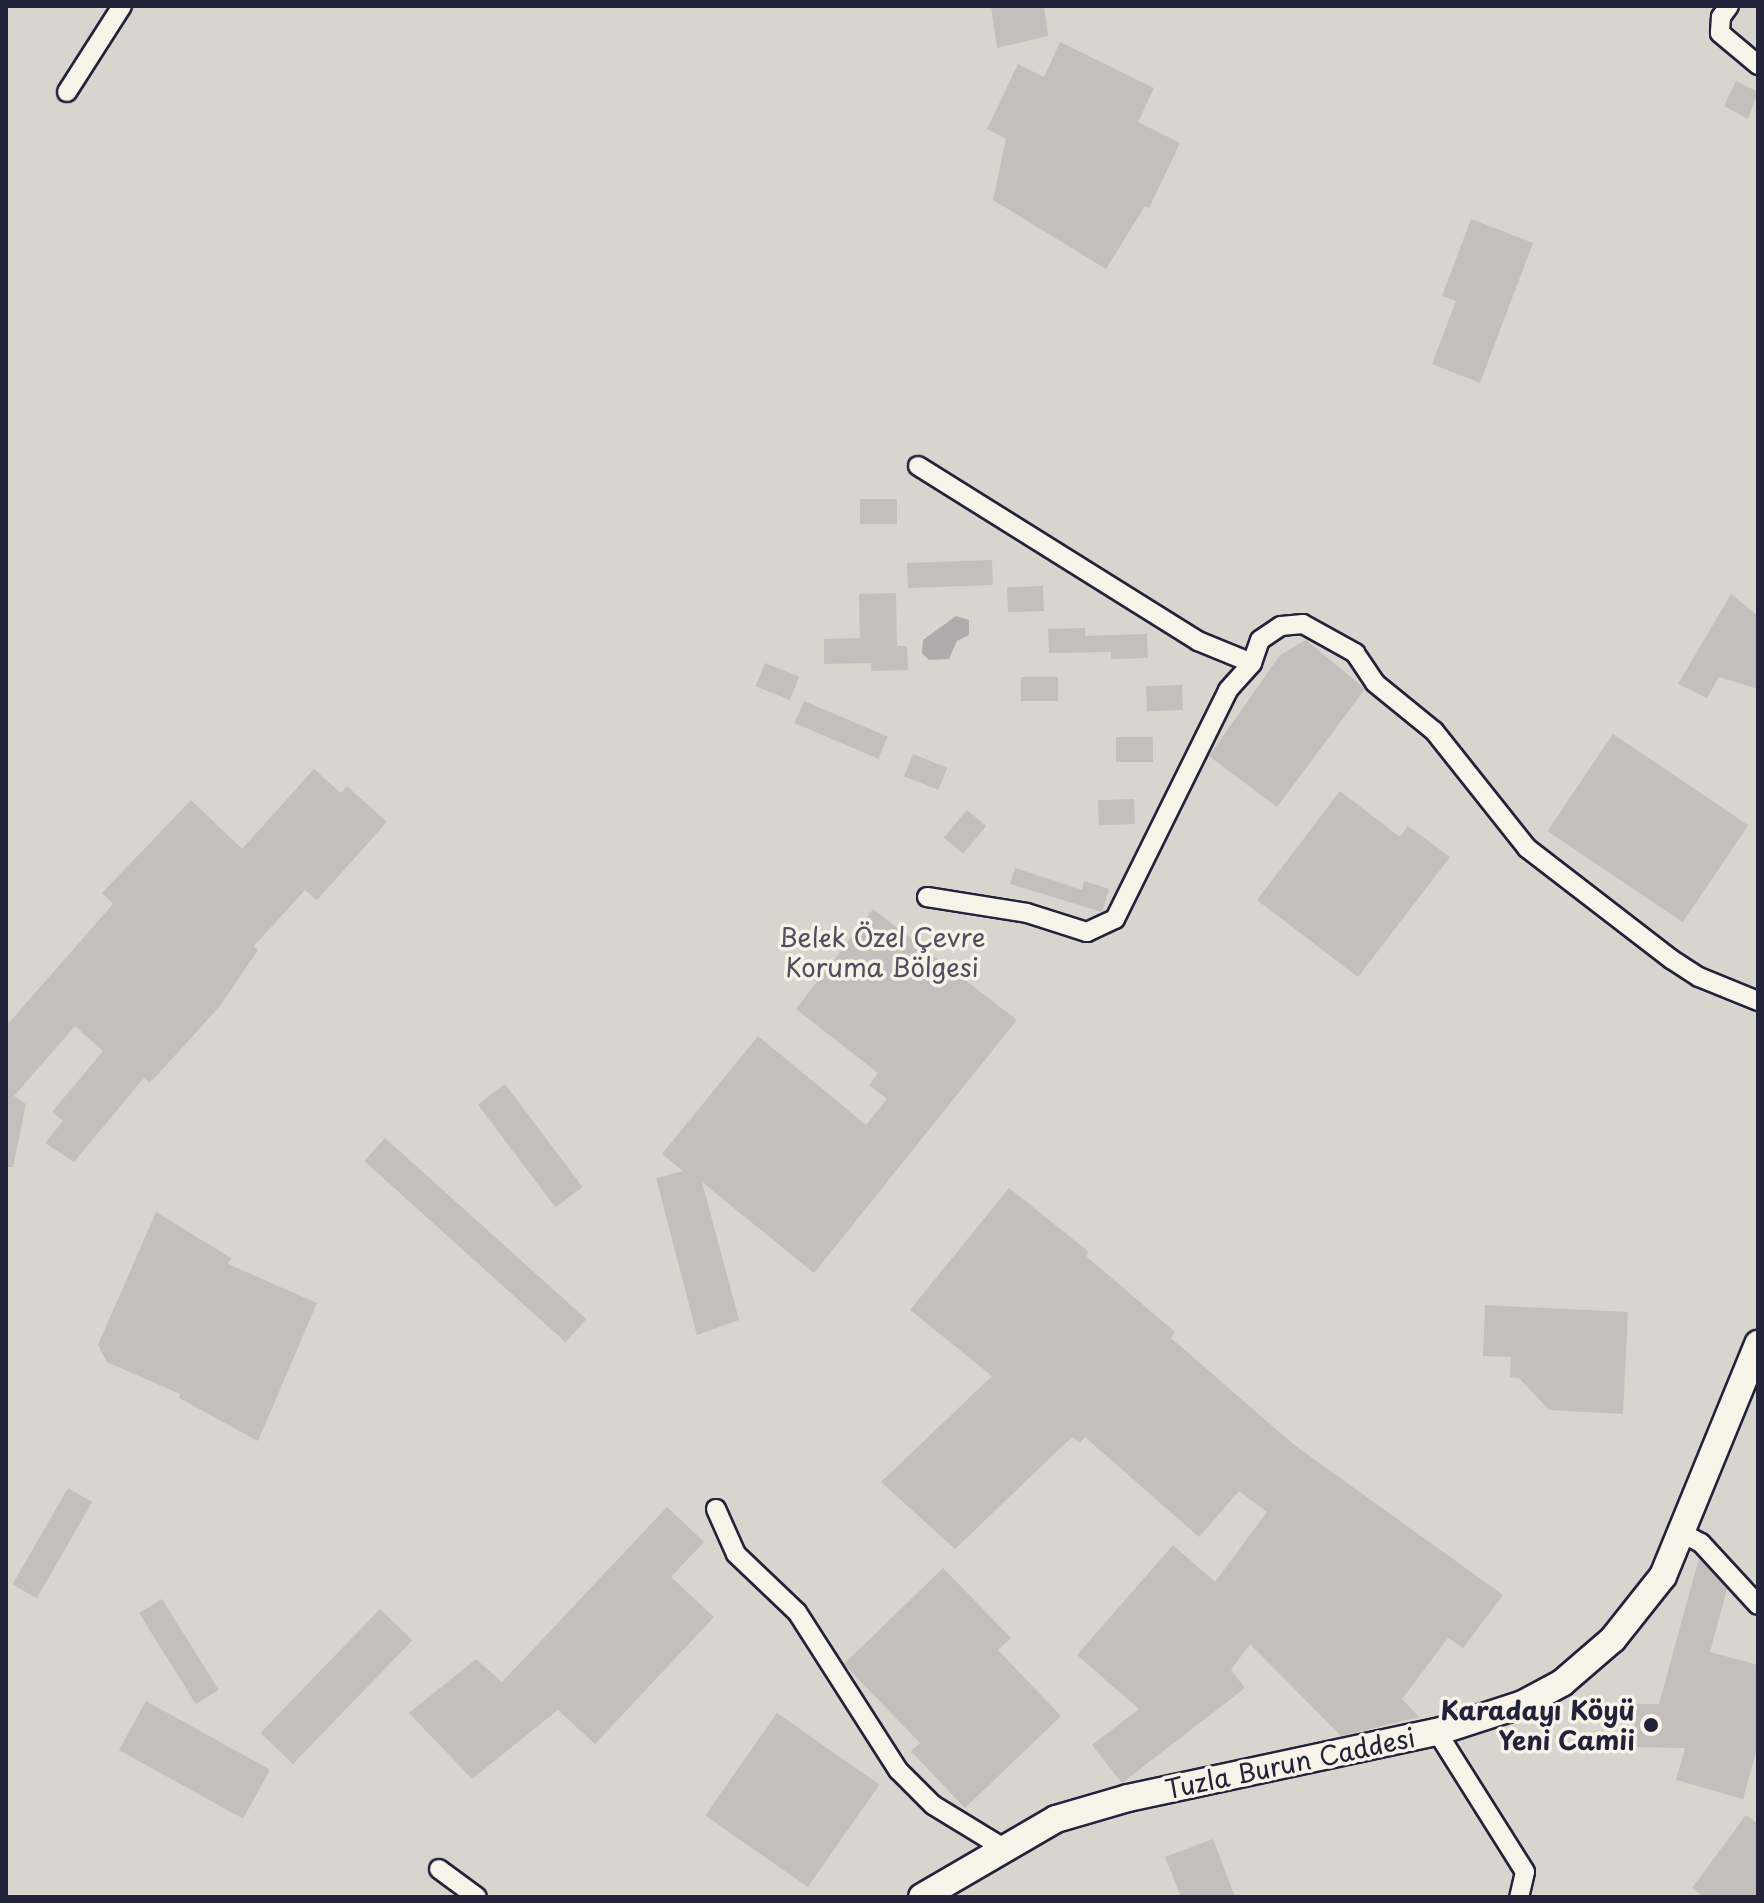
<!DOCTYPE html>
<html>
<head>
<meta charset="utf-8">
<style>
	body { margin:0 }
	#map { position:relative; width:1764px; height:1903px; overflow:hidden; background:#f7f3e8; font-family:"Playpen Sans",sans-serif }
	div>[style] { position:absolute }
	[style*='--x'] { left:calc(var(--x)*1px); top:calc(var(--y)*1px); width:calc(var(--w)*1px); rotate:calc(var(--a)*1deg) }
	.green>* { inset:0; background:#d8d5cf; transform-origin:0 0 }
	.water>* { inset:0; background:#aeabad }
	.building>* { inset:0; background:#c2bfbd; transform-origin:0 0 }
	.roads { filter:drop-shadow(2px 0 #22223b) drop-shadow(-2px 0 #22223b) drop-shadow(0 2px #22223b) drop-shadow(0 -2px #22223b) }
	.street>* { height:18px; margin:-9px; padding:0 9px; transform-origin:9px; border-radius:9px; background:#f7f3e8 }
	.secondary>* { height:26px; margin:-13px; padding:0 13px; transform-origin:13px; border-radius:13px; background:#f7f3e8 }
	.dots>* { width:22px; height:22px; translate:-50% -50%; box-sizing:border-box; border:4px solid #f7f3e8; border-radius:50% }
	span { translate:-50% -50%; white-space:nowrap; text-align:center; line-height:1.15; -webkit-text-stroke:7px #f7f3e8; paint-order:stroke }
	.park-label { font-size:26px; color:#504f60 }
	.poi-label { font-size:26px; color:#22223b; font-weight:700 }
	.right { translate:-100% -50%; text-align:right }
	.street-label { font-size:26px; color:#22223b }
	.frame { position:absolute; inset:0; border:8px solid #22223b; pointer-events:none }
</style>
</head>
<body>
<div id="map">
	<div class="green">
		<div style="left:6px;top:6px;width:1752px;height:1891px"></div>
	</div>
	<div class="water">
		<div style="clip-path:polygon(956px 616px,969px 620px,969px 635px,957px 641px,949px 659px,929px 660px,922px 653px,923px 640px)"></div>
	</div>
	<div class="building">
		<div style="clip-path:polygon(991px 6px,1044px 6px,1048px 36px,997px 48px)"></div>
		<div style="clip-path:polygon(1060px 42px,1154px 88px,1138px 122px,1180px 143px,1149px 208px,1145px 206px,1106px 269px,993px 200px,1006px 139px,987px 129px,1018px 64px,1044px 77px)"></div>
		<div style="clip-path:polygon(1736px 81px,1758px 92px,1748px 119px,1724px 106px)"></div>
		<div style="clip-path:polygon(1471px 219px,1533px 243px,1480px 383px,1432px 364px,1456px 301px,1442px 296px)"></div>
		<div style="left:860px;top:499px;width:37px;height:25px"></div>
		<div style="left:992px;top:560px;width:25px;height:85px;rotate:88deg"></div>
		<div style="left:1043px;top:586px;width:25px;height:36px;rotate:88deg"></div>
		<div style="clip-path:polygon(896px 593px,897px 646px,907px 646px,908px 670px,871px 671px,871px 663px,824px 664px,824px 639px,860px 638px,859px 594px)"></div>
		<div style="clip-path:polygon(1731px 594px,1758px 616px,1758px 689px,1719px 677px,1707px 698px,1678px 684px)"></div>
		<div style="clip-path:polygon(1085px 628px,1085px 636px,1147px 634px,1148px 658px,1111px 659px,1111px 652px,1049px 653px,1048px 629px)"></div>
		<div style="clip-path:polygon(1306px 640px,1365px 689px,1277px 807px,1209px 756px,1280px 655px)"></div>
		<div style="left:765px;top:663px;width:37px;height:25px;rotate:22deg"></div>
		<div style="left:1058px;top:677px;width:24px;height:37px;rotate:90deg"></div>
		<div style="left:1182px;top:685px;width:25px;height:36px;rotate:88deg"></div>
		<div style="left:804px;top:701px;width:91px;height:24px;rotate:23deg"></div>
		<div style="left:1613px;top:734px;width:163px;height:117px;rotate:34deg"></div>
		<div style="left:1153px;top:737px;width:25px;height:37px;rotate:90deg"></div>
		<div style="left:913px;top:754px;width:37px;height:24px;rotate:22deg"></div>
		<div style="clip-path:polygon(314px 769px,341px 793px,347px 786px,387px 822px,317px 900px,305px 890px,254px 946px,258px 950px,220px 1006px,150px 1083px,144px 1078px,74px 1162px,45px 1143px,63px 1121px,52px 1112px,103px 1051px,75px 1026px,14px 1096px,26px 1104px,13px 1167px,6px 1167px,6px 1026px,113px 904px,102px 893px,191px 800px,242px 849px)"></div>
		<div style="clip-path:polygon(1340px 791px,1400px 837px,1408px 826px,1450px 857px,1358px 977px,1257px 900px)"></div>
		<div style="left:1134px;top:799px;width:25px;height:36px;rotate:88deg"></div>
		<div style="left:967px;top:810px;width:25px;height:36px;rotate:40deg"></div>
		<div style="clip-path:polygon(1015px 868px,1082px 890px,1084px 881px,1109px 889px,1102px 912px,1010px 884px)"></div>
		<div style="clip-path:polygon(873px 909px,1017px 1020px,814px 1273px,702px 1182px,739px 1320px,697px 1335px,656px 1178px,683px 1171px,662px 1154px,758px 1036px,866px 1125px,887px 1099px,869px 1085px,878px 1073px,796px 1009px)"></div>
		<div style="left:505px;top:1084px;width:129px;height:34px;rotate:53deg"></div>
		<div style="left:385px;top:1138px;width:271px;height:31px;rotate:42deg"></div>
		<div style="clip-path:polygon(1009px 1188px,1089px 1252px,1086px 1256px,1175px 1332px,1171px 1338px,1293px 1444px,1503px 1595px,1463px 1648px,1448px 1638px,1402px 1699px,1419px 1717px,1341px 1736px,1250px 1644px,1231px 1670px,1245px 1688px,1122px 1783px,1092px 1745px,1139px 1709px,1077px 1655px,1173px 1545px,1215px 1582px,1267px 1512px,1239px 1491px,1199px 1537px,1085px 1437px,1080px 1443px,1072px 1437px,955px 1549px,881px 1482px,992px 1376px,910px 1310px)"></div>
		<div style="clip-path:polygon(156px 1212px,231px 1258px,228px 1264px,317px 1303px,258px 1441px,179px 1398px,180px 1394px,107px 1362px,98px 1345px)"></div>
		<div style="clip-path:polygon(1485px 1305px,1628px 1312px,1623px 1414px,1549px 1410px,1519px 1378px,1510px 1377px,1511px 1357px,1483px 1356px)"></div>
		<div style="left:68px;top:1488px;width:28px;height:111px;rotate:30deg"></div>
		<div style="clip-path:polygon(667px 1507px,704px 1542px,671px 1577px,714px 1617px,595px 1744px,558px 1710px,472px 1779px,409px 1713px,476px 1659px,502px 1682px)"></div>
		<div style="clip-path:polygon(1699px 1558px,1727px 1589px,1710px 1652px,1758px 1665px,1758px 1745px,1743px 1799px,1676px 1780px,1685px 1748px,1634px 1747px,1635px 1704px,1659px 1704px)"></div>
		<div style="clip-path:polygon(943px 1568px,1011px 1638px,998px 1650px,1061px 1716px,965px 1808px,911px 1751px,920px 1743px,844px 1664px)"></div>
		<div style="left:162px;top:1599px;width:107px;height:27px;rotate:58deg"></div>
		<div style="left:380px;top:1609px;width:45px;height:172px;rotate:44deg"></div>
		<div style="left:146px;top:1701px;width:142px;height:56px;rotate:29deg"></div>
		<div style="left:777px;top:1713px;width:125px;height:125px;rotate:35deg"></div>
		<div style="clip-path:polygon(1746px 1815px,1758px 1824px,1758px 1897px,1703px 1897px,1692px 1888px)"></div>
		<div style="clip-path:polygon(1213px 1839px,1235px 1897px,1181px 1897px,1165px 1857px)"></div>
	</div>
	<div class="roads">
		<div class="street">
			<div style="--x:1729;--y:6;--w:14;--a:126"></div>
			<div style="--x:1721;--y:17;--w:16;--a:94"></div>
			<div style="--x:1720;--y:33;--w:50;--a:40.1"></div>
			<div style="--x:67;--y:92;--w:102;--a:-57.4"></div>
			<div style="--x:918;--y:466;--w:330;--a:32"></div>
			<div style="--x:1198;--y:641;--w:58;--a:22.2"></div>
			<div style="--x:927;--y:897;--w:101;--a:9.1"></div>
			<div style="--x:1027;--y:913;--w:63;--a:17.6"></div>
			<div style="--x:1087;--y:932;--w:31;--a:-25"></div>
			<div style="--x:1115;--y:919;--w:255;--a:-63.7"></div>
			<div style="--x:1228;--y:690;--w:36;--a:-48"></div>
			<div style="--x:1252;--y:663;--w:24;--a:-71"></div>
			<div style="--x:1260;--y:640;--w:25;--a:-34"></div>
			<div style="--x:1281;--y:626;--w:22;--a:-5"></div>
			<div style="--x:1303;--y:624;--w:60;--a:29.1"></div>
			<div style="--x:1355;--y:653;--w:36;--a:56"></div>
			<div style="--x:1375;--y:683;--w:76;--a:39.1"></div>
			<div style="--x:1434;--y:731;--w:149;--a:51.5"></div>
			<div style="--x:1527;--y:848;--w:182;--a:37.6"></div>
			<div style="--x:1671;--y:959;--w:33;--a:33"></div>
			<div style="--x:1699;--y:977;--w:64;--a:22.1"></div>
			<div style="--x:716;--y:1509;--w:49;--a:66"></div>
			<div style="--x:736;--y:1554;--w:84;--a:43.6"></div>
			<div style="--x:797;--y:1612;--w:188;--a:57.4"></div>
			<div style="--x:898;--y:1770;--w:49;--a:45"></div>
			<div style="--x:933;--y:1805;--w:84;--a:31.4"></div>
			<div style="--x:1682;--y:1533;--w:21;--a:28"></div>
			<div style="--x:1701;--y:1543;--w:84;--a:47.4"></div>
			<div style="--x:1437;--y:1732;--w:165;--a:57.8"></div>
			<div style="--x:1525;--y:1872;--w:26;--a:103"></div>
			<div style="--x:439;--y:1869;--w:47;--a:36.4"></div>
		</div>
		<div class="secondary">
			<div style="--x:922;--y:1897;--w:155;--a:-30.2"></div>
			<div style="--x:1056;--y:1819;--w:75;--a:-16.3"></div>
			<div style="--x:1128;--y:1798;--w:316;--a:-12.1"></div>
			<div style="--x:1437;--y:1732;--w:90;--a:-18"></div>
			<div style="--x:1523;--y:1704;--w:44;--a:-28.3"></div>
			<div style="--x:1562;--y:1683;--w:67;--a:-40.8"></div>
			<div style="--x:1613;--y:1639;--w:80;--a:-51.6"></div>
			<div style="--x:1663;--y:1576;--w:251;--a:-67.7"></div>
		</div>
	</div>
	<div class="dots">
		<div style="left:1651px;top:1725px;background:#22223b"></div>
	</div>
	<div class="park-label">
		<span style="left:882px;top:952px">Belek Özel Çevre<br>Koruma Bölgesi</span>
	</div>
	<div class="poi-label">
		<span class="right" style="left:1635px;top:1725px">Karadayı Köyü<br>Yeni Camii</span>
	</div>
	<div class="street-label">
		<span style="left:1290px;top:1763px;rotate:-12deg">Tuzla Burun Caddesi</span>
	</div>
	<div class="frame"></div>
</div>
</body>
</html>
